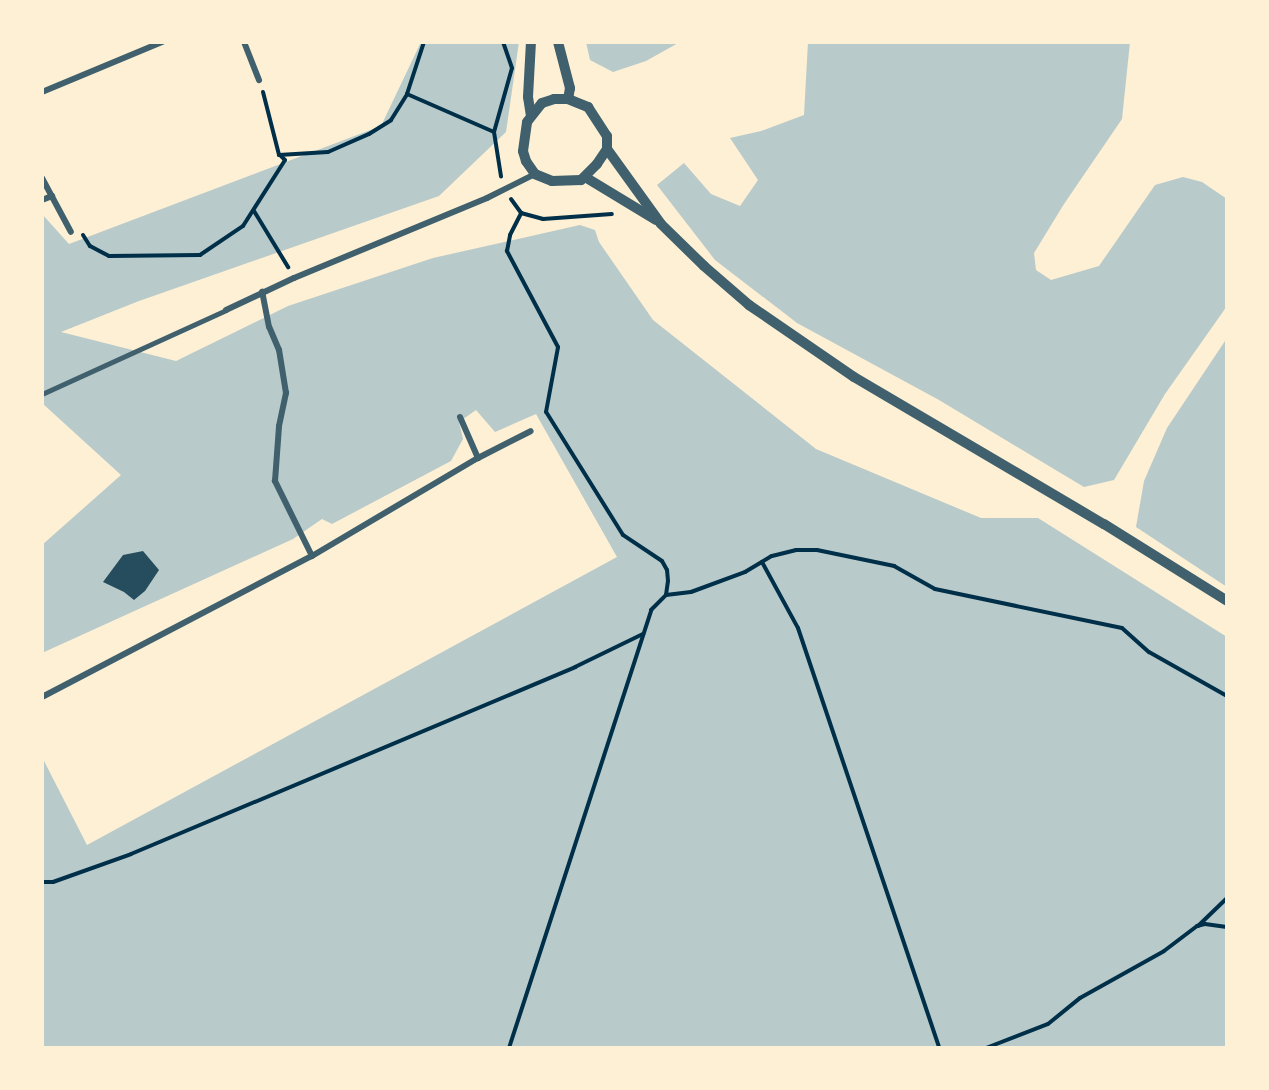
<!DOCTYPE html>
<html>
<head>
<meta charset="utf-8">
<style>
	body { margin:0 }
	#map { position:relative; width:1269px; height:1090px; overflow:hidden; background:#fdf0d5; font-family:"Space Grotesk",sans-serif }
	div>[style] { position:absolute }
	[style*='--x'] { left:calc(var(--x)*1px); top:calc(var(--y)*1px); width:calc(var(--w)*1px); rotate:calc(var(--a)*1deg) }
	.green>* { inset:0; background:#b9caca }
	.building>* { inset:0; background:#264d5e }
	.path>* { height:4px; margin:-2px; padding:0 2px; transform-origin:2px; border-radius:2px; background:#003049 }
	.service>* { height:4.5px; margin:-2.25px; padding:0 2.25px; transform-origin:2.25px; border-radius:2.25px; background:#3f606c }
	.minor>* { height:6px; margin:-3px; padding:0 3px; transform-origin:3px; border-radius:3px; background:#3f606c }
	.tertiary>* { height:10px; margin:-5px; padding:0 5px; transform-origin:5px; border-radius:5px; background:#3f606c }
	span { translate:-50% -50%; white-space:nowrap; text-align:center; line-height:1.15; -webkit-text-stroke:5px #fdf0d5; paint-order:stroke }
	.frame { position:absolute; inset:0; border:44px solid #fdf0d5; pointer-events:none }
</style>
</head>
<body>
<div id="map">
	<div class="green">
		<div style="clip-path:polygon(421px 42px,519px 42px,506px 132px,439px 196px,139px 301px,61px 332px,176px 361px,288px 306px,433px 258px,580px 225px,595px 230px,599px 242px,653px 320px,816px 449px,981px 518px,1038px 518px,1227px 637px,1227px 1048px,42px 1048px,42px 757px,87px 845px,617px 557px,536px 414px,495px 432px,476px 410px,459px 422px,463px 439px,451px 461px,332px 524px,322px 519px,293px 539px,42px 653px,42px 545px,121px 475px,42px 403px,42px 214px,69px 244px,381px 126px)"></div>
		<div style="clip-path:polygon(586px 42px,680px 42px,646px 61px,613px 72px,590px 60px)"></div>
		<div style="clip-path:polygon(808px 42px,1130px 42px,1122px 119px,1064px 204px,1034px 253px,1036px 270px,1051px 280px,1099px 266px,1155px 185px,1183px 177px,1202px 182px,1227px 199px,1227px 306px,1165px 394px,1114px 480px,1084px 487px,939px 400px,797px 323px,715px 260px,657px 185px,684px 163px,711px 194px,740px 206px,758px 180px,730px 138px,761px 131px,804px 115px)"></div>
		<div style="clip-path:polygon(1227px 338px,1227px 587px,1136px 527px,1144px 481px,1167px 428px)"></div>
	</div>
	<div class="building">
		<div style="clip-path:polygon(143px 551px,159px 570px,145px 591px,134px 600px,124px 592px,103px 582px,123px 555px)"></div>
	</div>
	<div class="path">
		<div style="--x:263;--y:92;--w:65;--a:75.7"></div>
		<div style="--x:279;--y:155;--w:49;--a:-3.5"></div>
		<div style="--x:328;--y:152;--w:45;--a:-23.7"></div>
		<div style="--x:369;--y:134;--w:26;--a:-32"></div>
		<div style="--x:391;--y:120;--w:31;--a:-58"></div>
		<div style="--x:407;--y:94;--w:55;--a:-71.9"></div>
		<div style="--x:407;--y:94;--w:95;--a:23.6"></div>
		<div style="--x:494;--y:132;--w:45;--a:81"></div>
		<div style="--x:494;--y:132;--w:66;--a:-74.3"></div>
		<div style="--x:512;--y:68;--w:28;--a:-109"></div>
		<div style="--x:511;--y:199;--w:17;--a:54"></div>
		<div style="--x:521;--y:213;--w:23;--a:15"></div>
		<div style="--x:543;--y:219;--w:69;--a:-4.1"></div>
		<div style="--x:254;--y:211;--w:66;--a:58.7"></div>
		<div style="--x:83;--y:235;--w:13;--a:58"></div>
		<div style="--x:90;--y:246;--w:21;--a:28"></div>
		<div style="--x:109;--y:256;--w:91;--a:-0.6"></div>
		<div style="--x:200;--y:255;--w:52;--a:-34"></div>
		<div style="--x:243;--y:226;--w:78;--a:-57.5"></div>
		<div style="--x:285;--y:160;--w:7;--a:-135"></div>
		<div style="--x:762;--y:562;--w:75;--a:61.4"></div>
		<div style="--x:798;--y:628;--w:443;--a:71.4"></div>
		<div style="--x:666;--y:595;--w:25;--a:-7"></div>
		<div style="--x:691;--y:592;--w:58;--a:-20.3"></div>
		<div style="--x:745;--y:572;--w:31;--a:-31"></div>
		<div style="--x:772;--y:556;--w:25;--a:-14"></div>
		<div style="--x:796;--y:550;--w:21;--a:0"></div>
		<div style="--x:817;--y:550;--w:79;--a:11.7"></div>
		<div style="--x:894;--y:566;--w:47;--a:29.3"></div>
		<div style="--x:935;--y:589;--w:191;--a:11.8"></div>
		<div style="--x:1122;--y:628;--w:36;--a:42"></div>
		<div style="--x:1149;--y:652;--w:90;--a:29.4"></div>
		<div style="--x:42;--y:882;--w:11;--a:0"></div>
		<div style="--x:53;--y:882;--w:83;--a:-19.7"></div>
		<div style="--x:131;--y:854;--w:482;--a:-22.8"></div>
		<div style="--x:575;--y:667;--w:76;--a:-25.9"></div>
		<div style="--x:1198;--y:926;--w:40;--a:-44"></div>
		<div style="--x:509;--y:1048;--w:460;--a:-72"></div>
		<div style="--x:651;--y:610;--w:21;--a:-45"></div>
		<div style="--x:666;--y:595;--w:14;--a:-82"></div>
		<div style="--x:668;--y:581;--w:11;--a:-95"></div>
		<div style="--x:667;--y:570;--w:10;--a:-119"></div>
		<div style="--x:662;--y:561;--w:47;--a:-146.3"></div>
		<div style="--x:623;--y:535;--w:145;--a:-122"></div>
		<div style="--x:546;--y:412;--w:66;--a:-79.5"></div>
		<div style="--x:558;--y:347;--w:109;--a:-118"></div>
		<div style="--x:507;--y:251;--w:16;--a:-79"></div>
		<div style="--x:510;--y:235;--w:25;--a:-63"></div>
		<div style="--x:986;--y:1048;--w:66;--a:-21.2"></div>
		<div style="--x:1048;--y:1024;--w:41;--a:-39.1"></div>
		<div style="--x:1080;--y:998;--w:96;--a:-29.2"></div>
		<div style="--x:1164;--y:951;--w:41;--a:-37.1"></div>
		<div style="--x:1197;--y:926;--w:8;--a:-14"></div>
		<div style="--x:1205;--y:924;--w:22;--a:8"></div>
	</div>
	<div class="service">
		<div style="--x:42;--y:394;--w:202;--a:-24.5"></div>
	</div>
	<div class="minor">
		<div style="--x:244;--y:42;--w:41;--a:68.5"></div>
		<div style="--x:42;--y:92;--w:130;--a:-22.6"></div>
		<div style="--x:42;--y:178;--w:61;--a:61.8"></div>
		<div style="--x:42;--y:200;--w:11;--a:-22"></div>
		<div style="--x:226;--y:310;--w:75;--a:-25.2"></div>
		<div style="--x:294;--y:278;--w:209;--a:-22.5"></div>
		<div style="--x:487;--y:198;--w:54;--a:-26.6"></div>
		<div style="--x:460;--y:417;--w:45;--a:66.3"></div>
		<div style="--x:312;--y:556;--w:193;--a:-30.6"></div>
		<div style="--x:478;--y:458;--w:59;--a:-27"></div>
		<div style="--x:42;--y:697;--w:305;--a:-27.6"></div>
		<div style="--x:312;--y:556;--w:84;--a:-116.3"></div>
		<div style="--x:275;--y:481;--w:55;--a:-85.8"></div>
		<div style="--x:279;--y:426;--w:34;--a:-78"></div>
		<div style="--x:286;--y:393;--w:44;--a:-99.2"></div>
		<div style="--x:279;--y:350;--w:25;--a:-113"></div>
		<div style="--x:269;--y:327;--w:36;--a:-101"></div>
	</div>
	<div class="tertiary">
		<div style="--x:558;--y:42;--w:48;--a:75.4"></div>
		<div style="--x:570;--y:88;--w:11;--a:100"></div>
		<div style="--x:554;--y:99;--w:14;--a:0"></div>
		<div style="--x:568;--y:99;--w:22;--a:22"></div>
		<div style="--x:588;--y:107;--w:35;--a:57"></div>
		<div style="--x:607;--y:136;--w:13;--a:90"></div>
		<div style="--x:607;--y:149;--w:18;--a:124"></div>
		<div style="--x:597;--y:164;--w:23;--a:135"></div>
		<div style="--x:581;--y:180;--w:29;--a:178"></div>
		<div style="--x:552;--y:181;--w:18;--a:-158"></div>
		<div style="--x:535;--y:174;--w:16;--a:-125"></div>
		<div style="--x:526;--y:161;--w:10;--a:-107"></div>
		<div style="--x:523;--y:151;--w:29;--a:-82"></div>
		<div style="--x:527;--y:122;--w:24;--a:-52"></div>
		<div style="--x:542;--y:103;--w:13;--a:-18"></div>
		<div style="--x:531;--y:116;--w:19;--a:-99"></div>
		<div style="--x:528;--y:97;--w:55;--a:-86.9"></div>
		<div style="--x:607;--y:149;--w:92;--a:54.2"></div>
		<div style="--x:661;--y:224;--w:60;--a:44.3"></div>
		<div style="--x:704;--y:266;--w:60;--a:40.9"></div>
		<div style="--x:749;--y:305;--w:127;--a:34.4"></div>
		<div style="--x:854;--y:377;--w:290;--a:30.5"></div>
		<div style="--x:1104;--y:524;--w:145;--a:32"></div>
		<div style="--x:585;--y:177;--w:83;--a:31.2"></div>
	</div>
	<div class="frame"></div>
</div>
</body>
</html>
